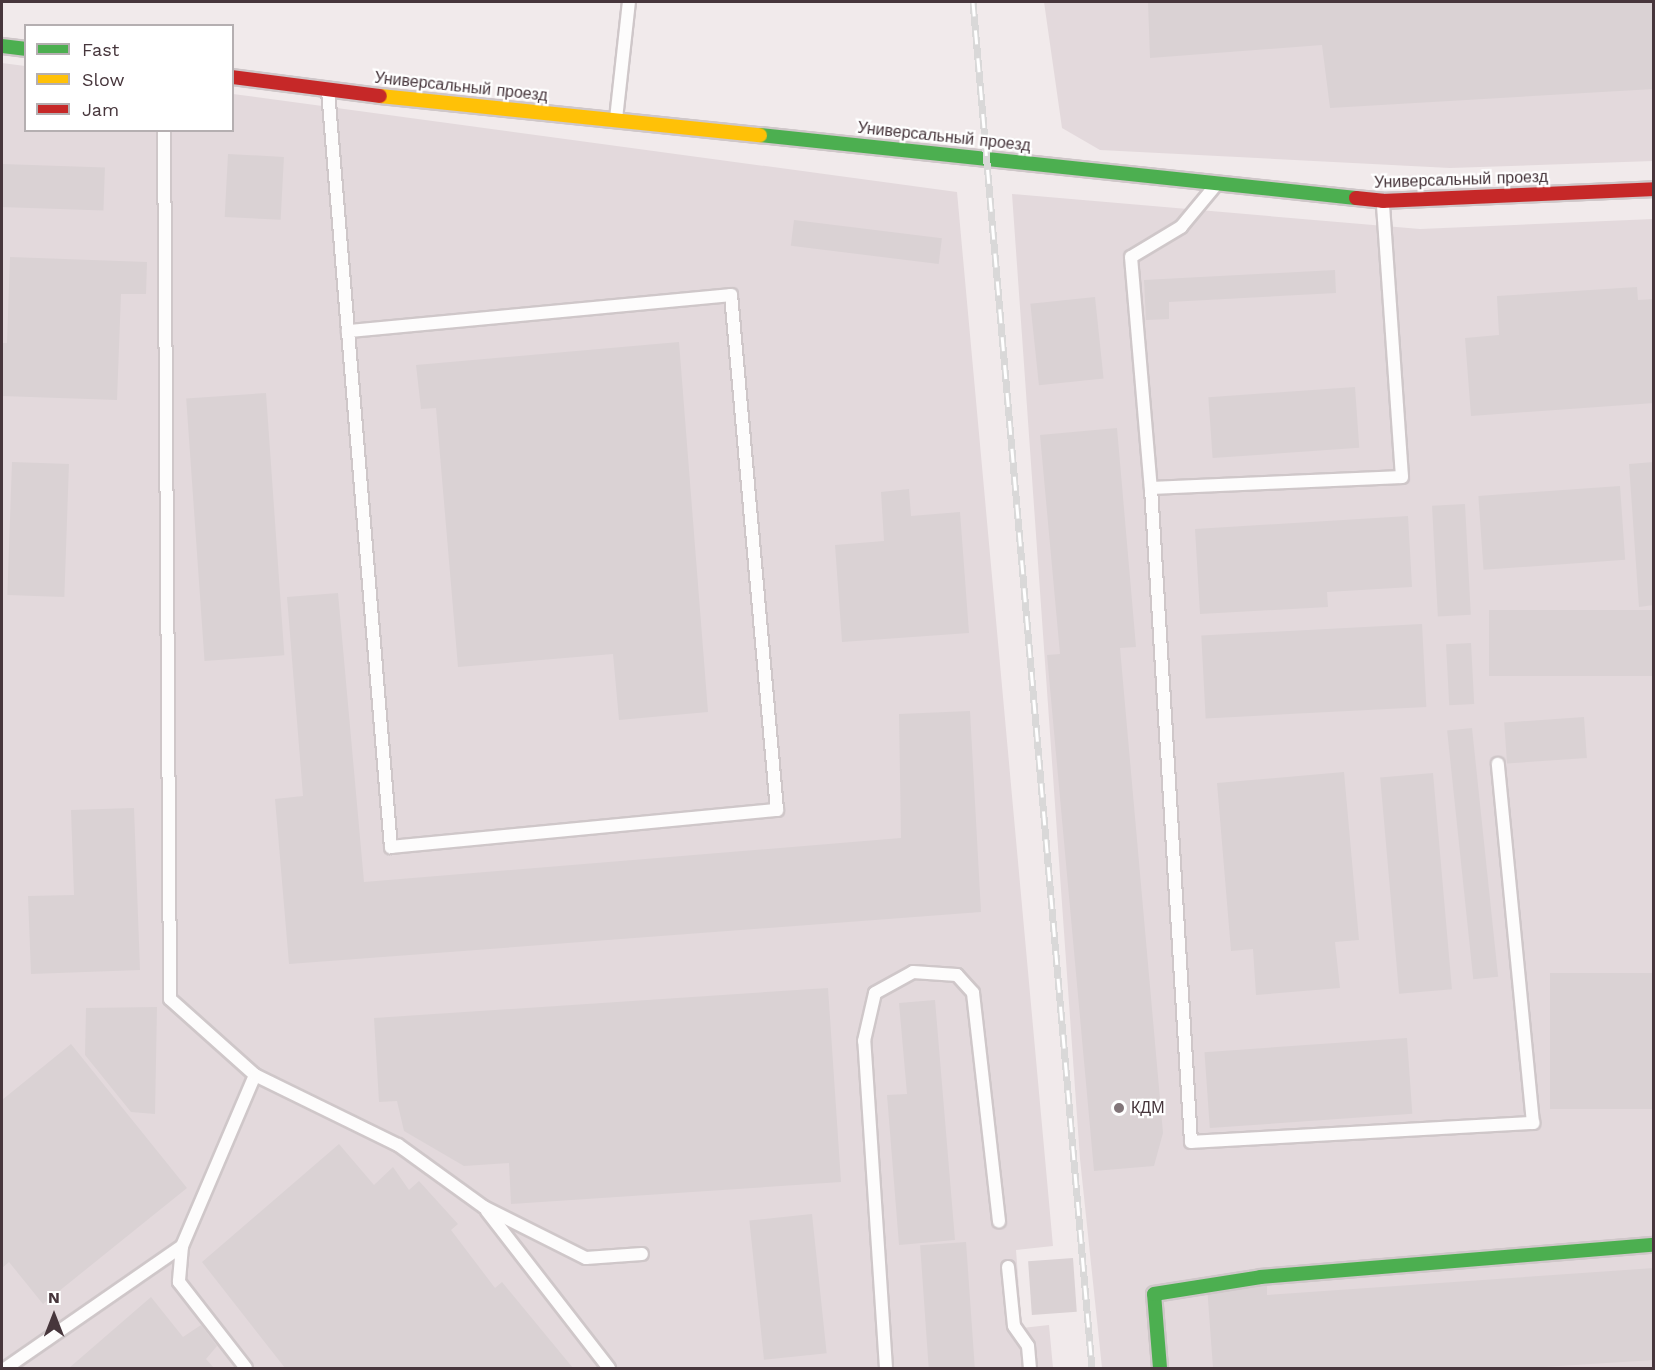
<!DOCTYPE html>
<html>
<head>
<meta charset="utf-8">
<style>
	body { margin:0 }
	#map { position:relative; width:1655px; height:1370px; overflow:hidden; background:#f1eaeb; font-family:"Work Sans",sans-serif }
	div>[style] { position:absolute }
	[style*='--x'] { left:calc(var(--x)*1px); top:calc(var(--y)*1px); width:calc(var(--w)*1px); rotate:calc(var(--a)*1deg) }
	.industrial>* { inset:0; background:#e3d9dc }
	.building>* { inset:0; background:#dad2d4; transform-origin:0 0 }
	.roads { filter:drop-shadow(2px 0 #cfc7c9) drop-shadow(-2px 0 #cfc7c9) drop-shadow(0 2px #cfc7c9) drop-shadow(0 -2px #cfc7c9) }
	.lane>* { height:12px; margin:-6px; padding:0 6px; transform-origin:6px; border-radius:6px; background:#fdfcfc }
	.fast>* { height:14px; margin:-7px; padding:0 7px; transform-origin:7px; border-radius:7px; background:#4caf50 }
	.slow>* { height:14px; margin:-7px; padding:0 7px; transform-origin:7px; border-radius:7px; background:#ffc107 }
	.jam>* { height:14px; margin:-7px; padding:0 7px; transform-origin:7px; border-radius:7px; background:#c62828 }
	.rail>* { height:7px; margin-top:-3.5px; transform-origin:0; background:repeating-linear-gradient(90deg,#fff 0 14px,#d9d8d8 0 28px); box-sizing:border-box; border-block:2px solid #d9d8d8 }
	.dots>* { width:16px; height:16px; translate:-50% -50%; box-sizing:border-box; border:3px solid #fff; border-radius:50% }
	span { translate:-50% -50%; white-space:nowrap; text-align:center; line-height:1.15; -webkit-text-stroke:4.5px #fff; paint-order:stroke }
	.street-label { font-size:16px; color:#47363c }
	.poi-label { font-size:16px; color:#47363c }
	.left { translate:0 -50%; text-align:left }
	.frame { position:absolute; inset:0; border:3px solid #47363c; pointer-events:none }
	.legend { position:absolute; left:24px; top:24px; width:210px; height:108px; box-sizing:border-box; background:#fff; border:2px solid #b5afb1; margin:0; padding:8px 10px; list-style:none; font-size:18px; color:#47363c }
	.legend li { display:flex; align-items:center; gap:12px; height:30px }
	.legend b { width:30px; border:2px solid #b5afb1 }
	.north { position:absolute; left:24px; top:1286px; width:60px; height:60px; -webkit-text-stroke:4px #fff; paint-order:stroke; rotate:0deg; font-size:16px; font-weight:700; line-height:24px; text-align:center; color:#47363c }
	.north::after { content:''; display:block; margin:auto; width:21px; height:27px; background:#47363c; clip-path:polygon(50% 0,100% 100%,50% 72%,0 100%) }
</style>
</head>
<body>
<div id="map">
	<div class="industrial">
		<div style="clip-path:polygon(1044px 2px,1653px 2px,1653px 161px,1450px 168px,1100px 150px,1062px 128px)"></div>
		<div style="clip-path:polygon(2px 63px,25px 66px,26px 130px,232px 130px,233px 94px,957px 192px,1053px 1246px,1016px 1250px,1022px 1328px,1049px 1325px,1053px 1368px,2px 1368px)"></div>
		<div style="clip-path:polygon(1012px 194px,1420px 229px,1653px 219px,1653px 1368px,1102px 1368px,1080px 1159px)"></div>
	</div>
	<div class="building">
		<div style="clip-path:polygon(1148px 2px,1654px 2px,1654px 89px,1330px 108px,1322px 45px,1150px 58px)"></div>
		<div style="left:228px;top:154px;width:56px;height:63px;rotate:3deg"></div>
		<div style="left:2px;top:164px;width:103px;height:43px;rotate:2deg"></div>
		<div style="left:794px;top:220px;width:149px;height:26px;rotate:7deg"></div>
		<div style="clip-path:polygon(10px 257px,147px 262px,146px 294px,121px 294px,117px 400px,2px 396px,2px 343px,7px 343px)"></div>
		<div style="clip-path:polygon(1335px 270px,1336px 293px,1169px 302px,1169px 319px,1146px 320px,1144px 280px)"></div>
		<div style="clip-path:polygon(1637px 287px,1638px 300px,1654px 299px,1654px 403px,1471px 416px,1465px 338px,1499px 335px,1497px 296px)"></div>
		<div style="left:1095px;top:297px;width:82px;height:65px;rotate:84deg"></div>
		<div style="clip-path:polygon(679px 342px,708px 712px,619px 720px,613px 654px,458px 667px,436px 408px,421px 409px,416px 365px)"></div>
		<div style="left:1355px;top:387px;width:61px;height:147px;rotate:86deg"></div>
		<div style="left:266px;top:393px;width:263px;height:80px;rotate:86deg"></div>
		<div style="clip-path:polygon(1117px 428px,1136px 647px,1120px 648px,1163px 1133px,1154px 1166px,1094px 1171px,1047px 655px,1060px 654px,1040px 435px)"></div>
		<div style="left:12px;top:462px;width:57px;height:133px;rotate:2deg"></div>
		<div style="clip-path:polygon(1654px 462px,1654px 605px,1639px 607px,1629px 464px)"></div>
		<div style="left:1620px;top:486px;width:74px;height:142px;rotate:86deg"></div>
		<div style="clip-path:polygon(909px 489px,911px 516px,960px 512px,969px 633px,842px 642px,835px 545px,884px 541px,881px 492px)"></div>
		<div style="left:1465px;top:504px;width:111px;height:33px;rotate:87deg"></div>
		<div style="clip-path:polygon(1408px 516px,1412px 587px,1327px 592px,1328px 607px,1200px 614px,1195px 529px)"></div>
		<div style="clip-path:polygon(338px 593px,364px 882px,901px 838px,899px 714px,970px 711px,981px 912px,289px 964px,275px 799px,303px 796px,287px 597px)"></div>
		<div style="left:1654px;top:610px;width:66px;height:165px;rotate:90deg"></div>
		<div style="left:1422px;top:624px;width:83px;height:221px;rotate:87deg"></div>
		<div style="left:1471px;top:643px;width:61px;height:25px;rotate:87deg"></div>
		<div style="left:1584px;top:717px;width:41px;height:80px;rotate:86deg"></div>
		<div style="left:1472px;top:728px;width:250px;height:25px;rotate:84deg"></div>
		<div style="clip-path:polygon(1344px 772px,1359px 940px,1335px 942px,1340px 988px,1256px 995px,1253px 949px,1231px 951px,1217px 783px)"></div>
		<div style="left:1433px;top:773px;width:217px;height:53px;rotate:85deg"></div>
		<div style="clip-path:polygon(134px 808px,140px 970px,31px 974px,28px 896px,74px 895px,71px 810px)"></div>
		<div style="left:1654px;top:973px;width:136px;height:104px;rotate:90deg"></div>
		<div style="clip-path:polygon(828px 988px,841px 1182px,511px 1204px,509px 1163px,464px 1166px,404px 1131px,397px 1101px,379px 1102px,374px 1018px)"></div>
		<div style="clip-path:polygon(935px 1000px,955px 1240px,899px 1245px,887px 1095px,907px 1094px,899px 1003px)"></div>
		<div style="clip-path:polygon(157px 1007px,155px 1114px,131px 1112px,85px 1055px,86px 1008px)"></div>
		<div style="left:1407px;top:1038px;width:76px;height:203px;rotate:86deg"></div>
		<div style="clip-path:polygon(71px 1044px,187px 1188px,43px 1304px,9px 1262px,2px 1268px,2px 1100px)"></div>
		<div style="clip-path:polygon(339px 1144px,374px 1185px,393px 1167px,409px 1190px,419px 1181px,458px 1224px,451px 1230px,495px 1288px,502px 1282px,573px 1368px,285px 1368px,202px 1262px)"></div>
		<div style="left:812px;top:1214px;width:140px;height:63px;rotate:84deg"></div>
		<div style="left:966px;top:1242px;width:126px;height:46px;rotate:86deg"></div>
		<div style="left:1073px;top:1258px;width:54px;height:45px;rotate:86deg"></div>
		<div style="clip-path:polygon(1654px 1268px,1654px 1360px,1528px 1368px,1213px 1368px,1207px 1286px,1267px 1281px,1267px 1295px)"></div>
		<div style="clip-path:polygon(151px 1297px,183px 1337px,201px 1325px,217px 1346px,206px 1359px,214px 1368px,69px 1368px)"></div>
	</div>
	<div class="roads">
		<div class="lane">
			<div style="--x:328;--y:91;--w:759;--a:85.24"></div>
			<div style="--x:391;--y:847;--w:388;--a:-5.5"></div>
			<div style="--x:777;--y:810;--w:517;--a:-95.1"></div>
			<div style="--x:731;--y:295;--w:385;--a:174.6"></div>
			<div style="--x:616;--y:119;--w:118;--a:-83.7"></div>
			<div style="--x:164;--y:130;--w:869;--a:89.6"></div>
			<div style="--x:170;--y:999;--w:114;--a:41.8"></div>
			<div style="--x:255;--y:1075;--w:186;--a:113.1"></div>
			<div style="--x:182;--y:1246;--w:36;--a:95"></div>
			<div style="--x:179;--y:1282;--w:109;--a:52.1"></div>
			<div style="--x:1215;--y:186;--w:53;--a:129.7"></div>
			<div style="--x:1181;--y:227;--w:58;--a:149"></div>
			<div style="--x:1131;--y:257;--w:232;--a:85.1"></div>
			<div style="--x:1151;--y:488;--w:251;--a:-2.5"></div>
			<div style="--x:1402;--y:477;--w:275;--a:-94"></div>
			<div style="--x:1151;--y:488;--w:655;--a:86.5"></div>
			<div style="--x:1191;--y:1142;--w:343;--a:-3.2"></div>
			<div style="--x:1533;--y:1123;--w:361;--a:-95.6"></div>
			<div style="--x:255;--y:1075;--w:159;--a:26.1"></div>
			<div style="--x:398;--y:1145;--w:106;--a:35.8"></div>
			<div style="--x:484;--y:1207;--w:114;--a:26.6"></div>
			<div style="--x:586;--y:1258;--w:56;--a:-4.1"></div>
			<div style="--x:487;--y:1211;--w:199;--a:52.2"></div>
			<div style="--x:1008;--y:1267;--w:59;--a:84.2"></div>
			<div style="--x:1014;--y:1326;--w:24;--a:55"></div>
			<div style="--x:1028;--y:1346;--w:22;--a:85"></div>
			<div style="--x:6;--y:1368;--w:214;--a:-34.7"></div>
			<div style="--x:886;--y:1368;--w:328;--a:-93.8"></div>
			<div style="--x:864;--y:1041;--w:49;--a:-77.1"></div>
			<div style="--x:875;--y:993;--w:43;--a:-28.9"></div>
			<div style="--x:913;--y:972;--w:44;--a:3.9"></div>
			<div style="--x:957;--y:975;--w:24;--a:48"></div>
			<div style="--x:973;--y:993;--w:230;--a:83.5"></div>
		</div>
		<div class="fast">
			<div style="--x:2;--y:46;--w:24;--a:7"></div>
			<div style="--x:760;--y:135;--w:599;--a:6.03"></div>
			<div style="--x:1160;--y:1368;--w:74;--a:-94.6"></div>
			<div style="--x:1154;--y:1294;--w:108;--a:-9"></div>
			<div style="--x:1261;--y:1277;--w:394;--a:-4.7"></div>
		</div>
		<div class="slow">
			<div style="--x:380;--y:96;--w:382;--a:5.9"></div>
		</div>
		<div class="jam">
			<div style="--x:232;--y:77;--w:149;--a:7.3"></div>
			<div style="--x:1356;--y:198;--w:27;--a:6"></div>
			<div style="--x:1383;--y:201;--w:271;--a:-2.5"></div>
		</div>
	</div>
	<div class="rail">
		<div style="--x:973;--y:2;--w:1371;--a:85.02"></div>
	</div>
	<div class="dots">
		<div style="left:1119px;top:1108px;background:#827579"></div>
	</div>
	<div class="street-label">
		<span style="left:461px;top:87px;rotate:6deg">Универсальный проезд</span>
		<span style="left:944px;top:137px;rotate:6deg">Универсальный проезд</span>
		<span style="left:1461px;top:180px;rotate:-2deg">Универсальный проезд</span>
	</div>
	<div class="poi-label">
		<span class="left" style="left:1131px;top:1108px">КДМ</span>
	</div>
	<div class="frame"></div>
	<ul class="legend">
	<li><b style="height:8px;background:#4caf50"></b>Fast</li>
	<li><b style="height:8px;background:#ffc107"></b>Slow</li>
	<li><b style="height:8px;background:#c62828"></b>Jam</li>
	</ul>
	<div class="north">N</div>
</div>
</body>
</html>
